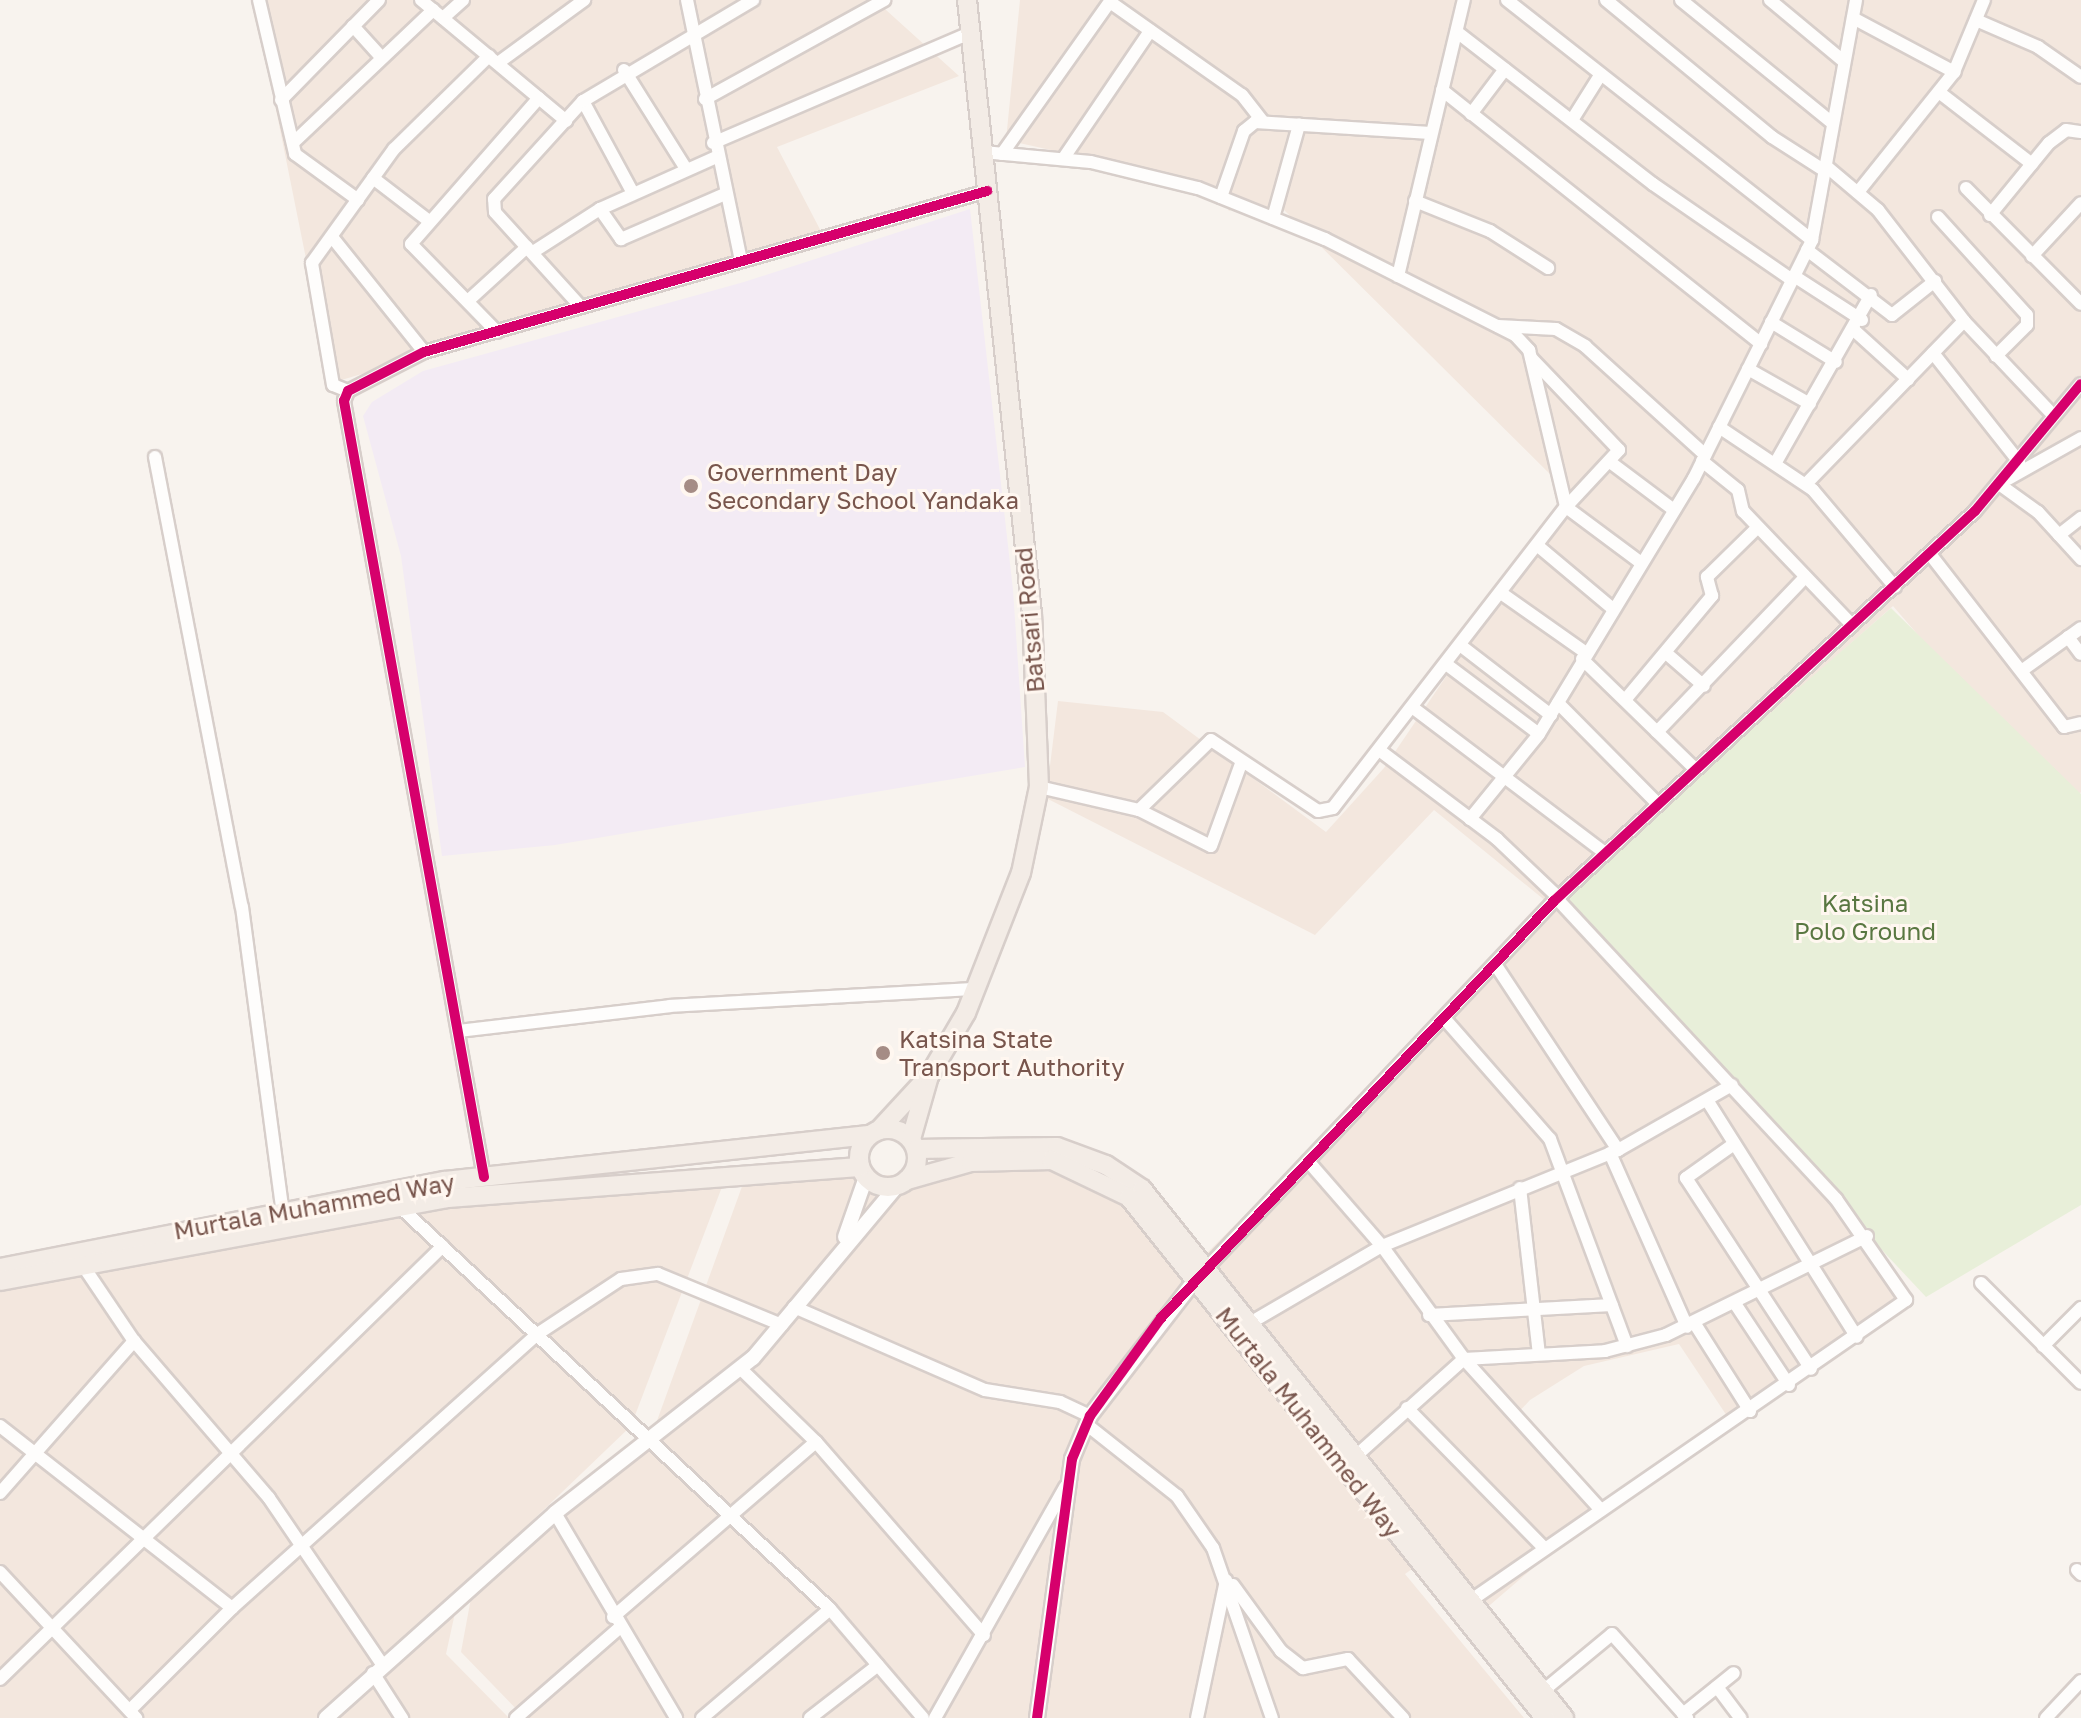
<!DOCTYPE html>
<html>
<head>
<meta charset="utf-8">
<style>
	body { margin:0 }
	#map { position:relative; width:2081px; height:1718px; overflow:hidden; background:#f8f3ee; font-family:"Golos Text",sans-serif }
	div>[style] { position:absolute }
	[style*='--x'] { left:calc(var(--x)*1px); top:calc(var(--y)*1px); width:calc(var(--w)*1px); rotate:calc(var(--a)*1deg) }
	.residential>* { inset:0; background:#f3e7de }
	.education>* { inset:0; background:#f3ebf4 }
	.green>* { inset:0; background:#e8efd9 }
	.roads { filter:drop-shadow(2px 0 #d7ceca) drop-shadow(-2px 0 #d7ceca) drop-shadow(0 2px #d7ceca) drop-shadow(0 -2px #d7ceca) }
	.minor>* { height:12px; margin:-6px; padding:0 6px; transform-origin:6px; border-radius:6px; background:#fefdfc }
	.tertiary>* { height:14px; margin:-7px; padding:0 7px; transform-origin:7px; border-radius:7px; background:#fefdfc }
	.primary>* { height:18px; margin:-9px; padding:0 9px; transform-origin:9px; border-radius:9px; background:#f3ece6 }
	.primary>.ring { margin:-9px; padding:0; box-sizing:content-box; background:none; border:18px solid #f3ece6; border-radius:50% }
	.cycleway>* { height:10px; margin:-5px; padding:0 5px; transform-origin:5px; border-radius:5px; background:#d6006c }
	.dots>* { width:22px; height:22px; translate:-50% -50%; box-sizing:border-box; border:4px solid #fff7f0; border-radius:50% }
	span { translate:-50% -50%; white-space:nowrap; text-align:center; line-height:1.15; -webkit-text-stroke:6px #fff7f0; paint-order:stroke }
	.poi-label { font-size:24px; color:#78554c }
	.left { translate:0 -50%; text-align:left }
	.street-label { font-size:24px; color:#78554c }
	.park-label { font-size:24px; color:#597741 }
</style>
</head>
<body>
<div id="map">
	<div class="residential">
		<div style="clip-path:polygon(254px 0,875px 0,959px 76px,777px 147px,825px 239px,331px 383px)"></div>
		<div style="clip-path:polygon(1020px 0,2081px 0,2081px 792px,2068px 808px,1893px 606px,1555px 905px,1863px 1229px,1904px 1297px,1731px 1422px,1679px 1344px,1584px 1366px,1530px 1400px,1515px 1416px,1599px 1511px,1483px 1611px,1433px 1554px,1405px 1574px,1524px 1718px,525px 1718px,461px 1652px,471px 1598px,650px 1440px,744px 1181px,1083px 1167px,1194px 1266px,1553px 907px,1434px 810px,1315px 935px,1046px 798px,1058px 701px,1163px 712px,1326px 832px,1384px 768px,1570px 494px,1282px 208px,1269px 220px,1241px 205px,1229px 211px,1216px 187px,1006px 140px)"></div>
		<div style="clip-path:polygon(725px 1179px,631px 1426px,460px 1590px,446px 1654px,509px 1718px,0 1718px,0 1292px,429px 1200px)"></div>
	</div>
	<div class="education">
		<div style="clip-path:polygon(970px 209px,1013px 590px,1025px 767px,555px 845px,442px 856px,401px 556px,363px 416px,372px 402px,423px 371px,744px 282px)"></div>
	</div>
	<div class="green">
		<div style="clip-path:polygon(1891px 608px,2081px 794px,2081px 1205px,1926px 1297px,1555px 901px)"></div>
	</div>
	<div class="roads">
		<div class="minor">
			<div style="--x:259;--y:0;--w:158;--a:76.8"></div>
			<div style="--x:295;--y:154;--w:78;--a:36.1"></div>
			<div style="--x:421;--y:0;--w:189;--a:39.8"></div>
			<div style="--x:687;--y:0;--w:266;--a:78.3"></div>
			<div style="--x:1507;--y:0;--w:388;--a:38.2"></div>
			<div style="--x:1606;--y:0;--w:215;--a:39.5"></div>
			<div style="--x:1772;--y:137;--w:63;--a:32.7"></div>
			<div style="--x:1681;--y:0;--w:192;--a:39.1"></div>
			<div style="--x:1770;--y:0;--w:94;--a:39.8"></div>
			<div style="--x:1110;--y:2;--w:161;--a:35.2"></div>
			<div style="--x:1242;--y:95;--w:34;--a:52"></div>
			<div style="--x:443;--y:18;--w:27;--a:-42"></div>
			<div style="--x:1853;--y:18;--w:115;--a:28.1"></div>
			<div style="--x:1976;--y:20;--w:68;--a:23.5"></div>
			<div style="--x:2038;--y:47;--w:52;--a:34.9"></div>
			<div style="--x:353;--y:26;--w:43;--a:47.8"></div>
			<div style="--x:1457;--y:32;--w:248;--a:37.8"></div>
			<div style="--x:1653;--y:184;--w:169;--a:34.6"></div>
			<div style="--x:498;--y:63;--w:107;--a:-36.2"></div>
			<div style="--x:624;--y:70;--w:117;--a:57.9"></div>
			<div style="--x:1442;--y:90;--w:408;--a:38.5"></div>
			<div style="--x:1940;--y:93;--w:116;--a:37.7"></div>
			<div style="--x:705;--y:99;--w:205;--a:-28.9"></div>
			<div style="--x:281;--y:100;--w:140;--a:-45.6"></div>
			<div style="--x:583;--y:101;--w:105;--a:61.5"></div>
			<div style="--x:1471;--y:114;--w:56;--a:-52.9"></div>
			<div style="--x:1572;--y:120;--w:54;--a:-57.8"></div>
			<div style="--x:294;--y:142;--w:192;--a:-43.5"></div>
			<div style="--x:713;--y:143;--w:280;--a:-23.2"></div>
			<div style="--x:983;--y:152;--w:108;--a:5.3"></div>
			<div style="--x:1091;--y:162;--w:110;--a:13.7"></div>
			<div style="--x:1198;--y:188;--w:137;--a:21.9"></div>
			<div style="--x:1325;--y:239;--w:213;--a:26.8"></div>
			<div style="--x:1515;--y:335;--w:21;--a:47"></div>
			<div style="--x:1529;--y:350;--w:161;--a:76.7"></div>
			<div style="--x:1002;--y:154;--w:189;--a:-54.7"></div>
			<div style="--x:1063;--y:159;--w:155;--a:-55.8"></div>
			<div style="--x:1826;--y:166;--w:68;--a:40.2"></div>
			<div style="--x:1878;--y:210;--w:140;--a:52.2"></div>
			<div style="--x:1964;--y:321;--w:129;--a:46.6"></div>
			<div style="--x:373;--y:178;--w:71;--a:37.5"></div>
			<div style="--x:1966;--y:188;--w:163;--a:45.2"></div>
			<div style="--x:1858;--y:192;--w:154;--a:-51.3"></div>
			<div style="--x:1954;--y:72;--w:78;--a:-67.4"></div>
			<div style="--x:1221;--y:197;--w:70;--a:-70.8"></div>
			<div style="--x:1244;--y:131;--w:14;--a:-39"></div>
			<div style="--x:1255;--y:122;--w:176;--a:3.6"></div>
			<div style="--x:1415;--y:201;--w:81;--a:21.8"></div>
			<div style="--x:1490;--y:231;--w:69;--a:32.5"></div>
			<div style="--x:600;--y:209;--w:37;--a:55"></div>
			<div style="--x:621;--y:239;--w:113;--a:-23.4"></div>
			<div style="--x:1990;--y:215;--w:93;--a:-50.7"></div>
			<div style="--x:2049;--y:143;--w:21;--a:-37"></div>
			<div style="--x:2066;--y:130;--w:15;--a:8"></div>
			<div style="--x:1938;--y:217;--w:132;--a:47.8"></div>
			<div style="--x:2027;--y:315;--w:10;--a:90"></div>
			<div style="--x:2027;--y:325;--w:44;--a:135"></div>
			<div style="--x:1273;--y:218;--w:97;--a:-74.4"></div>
			<div style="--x:332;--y:237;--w:147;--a:51.3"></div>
			<div style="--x:1807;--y:250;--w:107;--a:37.4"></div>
			<div style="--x:1892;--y:315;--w:55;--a:-38.3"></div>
			<div style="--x:533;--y:252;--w:80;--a:-32.7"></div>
			<div style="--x:600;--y:209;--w:127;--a:-24.1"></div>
			<div style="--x:2032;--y:256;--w:72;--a:-47.2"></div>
			<div style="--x:1398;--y:276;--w:284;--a:-76.6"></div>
			<div style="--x:1794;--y:276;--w:81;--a:32.9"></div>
			<div style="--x:470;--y:299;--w:77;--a:-42.4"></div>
			<div style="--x:581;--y:307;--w:128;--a:-132.2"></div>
			<div style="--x:495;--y:212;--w:13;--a:-94"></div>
			<div style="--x:494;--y:199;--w:132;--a:-47.8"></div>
			<div style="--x:583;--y:101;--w:198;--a:-30.7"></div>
			<div style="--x:1771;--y:322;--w:76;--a:31.6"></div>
			<div style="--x:1498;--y:326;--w:58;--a:3"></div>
			<div style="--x:1556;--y:329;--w:34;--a:30"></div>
			<div style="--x:1585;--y:346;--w:162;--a:42.2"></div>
			<div style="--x:1855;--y:331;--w:72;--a:42.2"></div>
			<div style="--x:497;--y:332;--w:123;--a:-134.3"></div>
			<div style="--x:411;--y:244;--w:194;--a:-48.8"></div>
			<div style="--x:1933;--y:353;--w:139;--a:51.7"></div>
			<div style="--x:1748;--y:369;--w:71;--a:29.4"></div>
			<div style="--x:348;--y:391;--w:16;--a:-158"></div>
			<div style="--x:333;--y:385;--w:124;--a:-99.8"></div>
			<div style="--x:312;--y:263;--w:140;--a:-54.3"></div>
			<div style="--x:394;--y:149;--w:133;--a:-44.4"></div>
			<div style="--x:1719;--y:427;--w:113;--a:33.8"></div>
			<div style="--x:1813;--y:490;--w:127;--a:49.8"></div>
			<div style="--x:155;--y:457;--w:458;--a:79.1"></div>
			<div style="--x:242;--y:907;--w:304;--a:82.4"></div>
			<div style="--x:1702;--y:461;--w:46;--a:38.9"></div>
			<div style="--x:1738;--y:490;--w:22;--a:77"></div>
			<div style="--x:1743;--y:511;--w:158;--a:46.3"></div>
			<div style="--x:1610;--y:462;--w:80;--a:36.9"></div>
			<div style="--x:1776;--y:462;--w:192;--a:-60.4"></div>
			<div style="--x:2008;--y:479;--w:84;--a:-29.3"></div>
			<div style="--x:1806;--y:484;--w:227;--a:-45.9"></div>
			<div style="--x:1999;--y:484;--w:48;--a:35.7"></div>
			<div style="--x:2038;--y:512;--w:64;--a:47.5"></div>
			<div style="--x:1566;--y:507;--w:94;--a:36.7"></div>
			<div style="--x:2059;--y:535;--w:28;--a:-38"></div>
			<div style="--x:1538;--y:546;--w:98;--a:40"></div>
			<div style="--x:1930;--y:554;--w:219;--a:52.2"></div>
			<div style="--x:2064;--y:727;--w:17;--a:-13"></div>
			<div style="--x:1501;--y:593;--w:104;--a:35.2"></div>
			<div style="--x:2068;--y:637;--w:21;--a:53"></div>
			<div style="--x:1460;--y:645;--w:115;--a:37.6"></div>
			<div style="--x:1666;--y:653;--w:50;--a:41"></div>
			<div style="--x:1582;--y:659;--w:155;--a:44.2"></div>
			<div style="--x:1446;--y:664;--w:116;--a:37"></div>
			<div style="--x:2024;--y:669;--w:70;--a:-35.7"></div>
			<div style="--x:1625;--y:700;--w:136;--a:-50.1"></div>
			<div style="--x:1712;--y:596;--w:20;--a:-105"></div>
			<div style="--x:1707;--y:577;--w:71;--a:-44.4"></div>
			<div style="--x:1558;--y:703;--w:141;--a:45.3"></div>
			<div style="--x:1412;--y:707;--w:242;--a:37.1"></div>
			<div style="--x:1657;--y:732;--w:214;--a:-46.3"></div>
			<div style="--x:1379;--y:750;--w:148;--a:37"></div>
			<div style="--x:1497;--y:839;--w:86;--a:43.6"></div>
			<div style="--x:1039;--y:787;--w:103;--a:13"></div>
			<div style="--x:1139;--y:810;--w:80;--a:26.6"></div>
			<div style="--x:1211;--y:846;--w:90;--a:-70"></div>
			<div style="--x:1139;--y:810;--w:100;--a:-44.2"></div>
			<div style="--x:1211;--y:740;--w:128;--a:33.6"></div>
			<div style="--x:1318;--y:811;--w:15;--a:-11"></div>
			<div style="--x:1333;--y:808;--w:381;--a:-52.3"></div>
			<div style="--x:1566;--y:507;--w:78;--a:-47.1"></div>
			<div style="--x:1619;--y:450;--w:127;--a:-133.7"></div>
			<div style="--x:1470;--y:819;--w:109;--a:-50.9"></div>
			<div style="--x:1539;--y:734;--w:299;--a:-58.8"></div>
			<div style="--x:1694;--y:478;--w:266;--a:-63.6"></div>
			<div style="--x:1812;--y:240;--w:244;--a:-79.6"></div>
			<div style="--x:1495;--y:964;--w:223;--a:56.5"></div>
			<div style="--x:1444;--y:1018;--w:161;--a:48.8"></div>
			<div style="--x:1550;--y:1139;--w:221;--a:69.6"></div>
			<div style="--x:458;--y:1031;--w:213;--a:-6.7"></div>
			<div style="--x:670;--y:1006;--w:306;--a:-3.2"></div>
			<div style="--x:1707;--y:1100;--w:280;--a:57.7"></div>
			<div style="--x:1734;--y:1144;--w:59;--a:144.7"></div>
			<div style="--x:1686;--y:1178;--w:228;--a:56.8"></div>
			<div style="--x:1610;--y:1153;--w:190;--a:66.1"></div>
			<div style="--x:1308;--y:1161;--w:113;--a:49"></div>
			<div style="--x:1382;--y:1246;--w:140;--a:54"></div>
			<div style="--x:1464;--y:1359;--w:204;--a:47.8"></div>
			<div style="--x:484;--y:1177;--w:789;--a:-100.23"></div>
			<div style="--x:344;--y:401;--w:11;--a:-68"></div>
			<div style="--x:348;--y:391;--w:85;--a:-27.2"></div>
			<div style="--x:424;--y:352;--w:586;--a:-15.96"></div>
			<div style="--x:1520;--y:1188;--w:167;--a:83.5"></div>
			<div style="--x:398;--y:1205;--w:591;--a:43.08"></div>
			<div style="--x:830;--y:1609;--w:143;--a:49.5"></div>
			<div style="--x:82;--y:1264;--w:93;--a:56"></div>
			<div style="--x:134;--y:1341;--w:207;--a:49.3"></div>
			<div style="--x:269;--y:1498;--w:201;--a:55.8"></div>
			<div style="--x:1201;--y:1274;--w:514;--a:-46.58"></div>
			<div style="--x:1554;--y:901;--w:574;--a:-42.81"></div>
			<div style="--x:1975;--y:511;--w:165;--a:-50.2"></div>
			<div style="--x:1981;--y:1283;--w:141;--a:45"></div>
			<div style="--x:1736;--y:1305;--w:96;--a:56.5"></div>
			<div style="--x:794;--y:1307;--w:208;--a:23.5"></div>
			<div style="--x:985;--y:1390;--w:76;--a:9.1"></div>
			<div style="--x:1060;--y:1402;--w:33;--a:25"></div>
			<div style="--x:1429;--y:1315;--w:183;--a:-3.1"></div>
			<div style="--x:1250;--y:1323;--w:153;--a:-30.3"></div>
			<div style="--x:1382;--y:1246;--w:255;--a:-22.1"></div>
			<div style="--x:1618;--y:1150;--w:131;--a:-29.7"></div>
			<div style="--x:1695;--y:1324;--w:103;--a:57.7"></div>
			<div style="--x:2043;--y:1346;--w:54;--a:-45"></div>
			<div style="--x:741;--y:1369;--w:105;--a:44.2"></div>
			<div style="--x:816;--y:1442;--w:256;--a:49"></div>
			<div style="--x:1407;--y:1408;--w:197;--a:45.6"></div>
			<div style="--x:1086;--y:1424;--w:116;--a:38.4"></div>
			<div style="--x:1177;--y:1496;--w:63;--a:55.3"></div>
			<div style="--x:1213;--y:1548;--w:180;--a:70.9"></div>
			<div style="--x:0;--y:1426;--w:295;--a:38.1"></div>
			<div style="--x:1357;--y:1455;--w:144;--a:-41.9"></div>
			<div style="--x:1464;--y:1359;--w:141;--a:-3.2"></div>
			<div style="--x:1605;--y:1351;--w:63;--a:-14.7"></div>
			<div style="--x:1666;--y:1335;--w:224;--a:-26.2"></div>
			<div style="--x:0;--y:1493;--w:203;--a:-48.6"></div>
			<div style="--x:555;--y:1513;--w:238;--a:59.4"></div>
			<div style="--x:2077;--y:1570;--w:6;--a:45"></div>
			<div style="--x:0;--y:1572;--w:200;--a:47"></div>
			<div style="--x:1233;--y:1585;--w:82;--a:54"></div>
			<div style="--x:1281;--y:1651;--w:28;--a:38"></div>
			<div style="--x:1303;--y:1668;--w:46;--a:-11.3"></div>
			<div style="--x:1348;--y:1659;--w:81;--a:47"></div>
			<div style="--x:1470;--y:1601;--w:530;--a:-34.62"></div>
			<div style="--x:1906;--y:1300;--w:123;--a:-124.7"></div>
			<div style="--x:1836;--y:1199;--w:410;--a:-132.9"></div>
			<div style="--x:613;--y:1617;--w:268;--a:-40.8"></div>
			<div style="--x:373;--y:1673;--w:54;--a:57.2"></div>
			<div style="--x:0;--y:1679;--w:619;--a:-44.35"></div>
			<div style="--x:1717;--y:1687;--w:39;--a:53"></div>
			<div style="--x:1543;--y:1691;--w:89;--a:-39.6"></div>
			<div style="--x:1612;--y:1634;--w:113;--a:48.2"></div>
			<div style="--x:130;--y:1710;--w:144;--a:-45"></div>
			<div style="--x:232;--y:1608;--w:412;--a:-41.9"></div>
			<div style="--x:539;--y:1333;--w:98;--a:-33.4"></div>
			<div style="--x:621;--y:1279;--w:37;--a:-8"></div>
			<div style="--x:658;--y:1274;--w:134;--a:22.4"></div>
			<div style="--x:1683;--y:1714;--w:65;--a:-38.8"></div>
			<div style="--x:516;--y:1718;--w:137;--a:-41.1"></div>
			<div style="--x:702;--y:1718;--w:168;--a:-40.4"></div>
			<div style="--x:810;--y:1718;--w:86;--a:-37.9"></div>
			<div style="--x:935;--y:1718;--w:265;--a:-60.6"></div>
			<div style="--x:1197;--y:1718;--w:141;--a:-78.1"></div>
			<div style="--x:2046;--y:1718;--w:51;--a:-46.6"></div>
		</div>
		<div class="tertiary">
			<div style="--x:845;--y:1237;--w:64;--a:-70.7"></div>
			<div style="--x:326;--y:1718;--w:307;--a:-41.8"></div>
			<div style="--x:555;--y:1513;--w:251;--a:-38.1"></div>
			<div style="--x:753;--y:1358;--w:224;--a:-50.1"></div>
			<div style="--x:1037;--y:1718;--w:261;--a:-82.3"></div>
			<div style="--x:1072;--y:1459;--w:47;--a:-67.3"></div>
			<div style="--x:1090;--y:1416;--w:173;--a:-52.3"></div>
		</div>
		<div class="primary">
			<div class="ring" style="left:859px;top:1129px;width:40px;height:40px"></div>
			<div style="--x:879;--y:1130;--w:74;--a:-47.2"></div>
			<div style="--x:911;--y:1139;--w:66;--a:-74.1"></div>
			<div style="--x:929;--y:1076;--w:73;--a:-59.6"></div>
			<div style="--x:966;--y:1013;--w:150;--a:-68.6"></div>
			<div style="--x:1021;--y:873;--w:88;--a:-78.2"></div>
			<div style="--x:1039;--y:787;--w:173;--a:-92.3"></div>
			<div style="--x:1032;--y:614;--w:617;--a:-96.04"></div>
			<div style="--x:917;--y:1149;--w:140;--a:-0.8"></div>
			<div style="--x:1057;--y:1147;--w:52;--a:20.2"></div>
			<div style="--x:1106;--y:1165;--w:43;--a:33.7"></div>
			<div style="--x:1142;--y:1189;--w:677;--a:51.42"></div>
			<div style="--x:907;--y:1180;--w:66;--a:-15.7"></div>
			<div style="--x:971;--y:1162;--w:81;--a:-1.4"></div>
			<div style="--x:1052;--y:1160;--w:85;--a:25.7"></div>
			<div style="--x:1129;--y:1197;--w:667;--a:51.39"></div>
			<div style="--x:0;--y:1268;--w:453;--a:-11.1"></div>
			<div style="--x:445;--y:1181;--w:426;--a:-6.2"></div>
			<div style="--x:0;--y:1281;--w:455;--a:-10.5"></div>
			<div style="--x:447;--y:1198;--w:414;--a:-4.3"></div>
		</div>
	</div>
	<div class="cycleway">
		<div style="--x:484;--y:1177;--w:789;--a:-100.23"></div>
		<div style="--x:344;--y:401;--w:11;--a:-68"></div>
		<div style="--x:348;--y:391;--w:85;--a:-27.2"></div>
		<div style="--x:424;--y:352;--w:586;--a:-15.96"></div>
		<div style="--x:1037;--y:1718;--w:261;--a:-82.3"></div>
		<div style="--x:1072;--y:1459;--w:47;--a:-67.3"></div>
		<div style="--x:1090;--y:1416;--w:121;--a:-54.1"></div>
		<div style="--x:1161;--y:1318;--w:573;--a:-46.7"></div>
		<div style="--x:1554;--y:901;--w:574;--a:-42.81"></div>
		<div style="--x:1975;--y:511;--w:165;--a:-50.2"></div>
	</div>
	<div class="dots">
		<div style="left:691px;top:486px;background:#a58c85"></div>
		<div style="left:883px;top:1053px;background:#a58c85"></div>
	</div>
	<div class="poi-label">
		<span class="left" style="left:707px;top:486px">Government Day<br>Secondary School Yandaka</span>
		<span class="left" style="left:899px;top:1053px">Katsina State<br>Transport Authority</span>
	</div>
	<div class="street-label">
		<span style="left:1029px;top:620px;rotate:-95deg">Batsari Road</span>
		<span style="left:314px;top:1206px;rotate:-10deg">Murtala Muhammed Way</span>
		<span style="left:1309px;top:1422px;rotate:52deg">Murtala Muhammed Way</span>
	</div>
	<div class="park-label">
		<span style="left:1865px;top:917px">Katsina<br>Polo Ground</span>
	</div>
</div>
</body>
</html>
